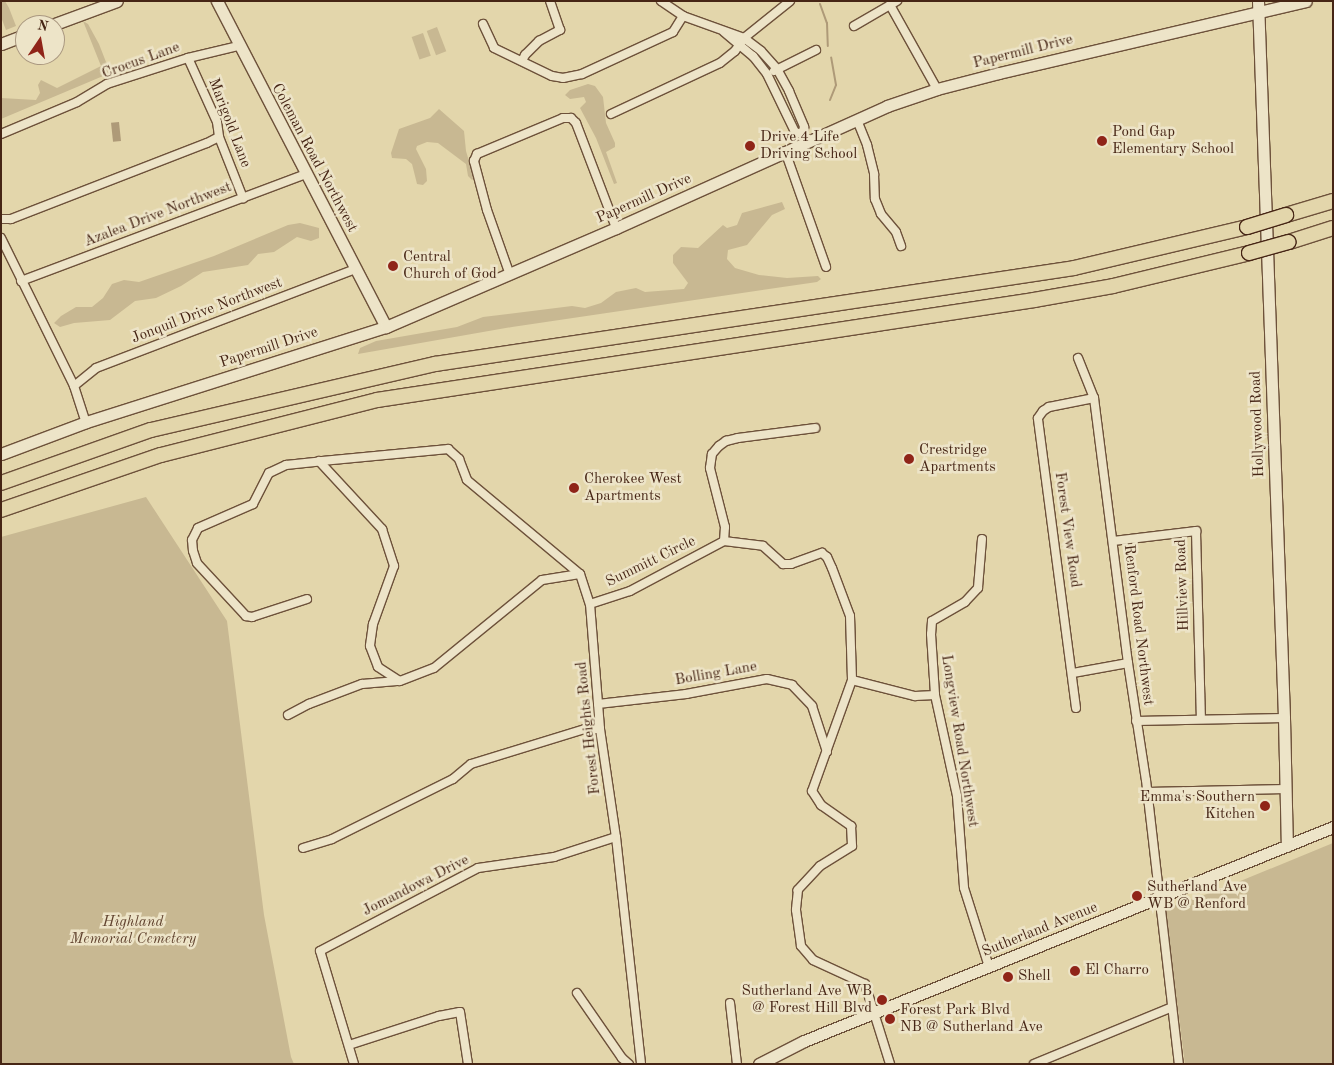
<!DOCTYPE html>
<html>
<head>
<meta charset="utf-8">
<style>
	body { margin:0 }
	#map { position:relative; width:1334px; height:1065px; overflow:hidden; background:#e3d6ab; font-family:"Old Standard TT",serif }
	div>[style] { position:absolute }
	[style*='--x'] { left:calc(var(--x)*1px); top:calc(var(--y)*1px); width:calc(var(--w)*1px); rotate:calc(var(--a)*1deg) }
	.green>* { inset:0; background:#c8b892; transform-origin:0 0 }
	.water>* { inset:0; background:#ae9a78; transform-origin:0 0 }
	.stream>* { height:2px; margin:-1px; padding:0 1px; transform-origin:1px; border-radius:1px; background:#ae9a78 }
	.roads { filter:drop-shadow(1px 0 #6d513a) drop-shadow(-1px 0 #6d513a) drop-shadow(0 1px #6d513a) drop-shadow(0 -1px #6d513a) }
	.street>* { height:8px; margin:-4px; padding:0 4px; transform-origin:4px; border-radius:4px; background:#ede4c8 }
	.secondary>* { height:11px; margin:-5.5px; padding:0 5.5px; transform-origin:5.5px; border-radius:5.5px; background:#ede4c8 }
	.highway>* { height:14px; margin:-7px; padding:0 7px; transform-origin:7px; border-radius:7px; background:#e3d6ab }
	.bridges { filter:drop-shadow(1px 0 #462515) drop-shadow(-1px 0 #462515) drop-shadow(0 1px #462515) drop-shadow(0 -1px #462515) }
	.highway-bridge>* { height:14px; margin:-7px; padding:0 7px; transform-origin:7px; border-radius:7px; background:#e3d6ab }
	.dots>* { width:14px; height:14px; translate:-50% -50%; box-sizing:border-box; border:2px solid #ede4c8; border-radius:50% }
	span { translate:-50% -50%; white-space:nowrap; text-align:center; line-height:1.15; -webkit-text-stroke:5px #ede4c8; paint-order:stroke }
	.street-label { font-size:15px; color:#462515 }
	.poi-label { font-size:15px; color:#462515 }
	.left { translate:0 -50%; text-align:left }
	.right { translate:-100% -50%; text-align:right }
	.park-label { font-size:15px; color:#60422e; font-style:italic }
	.frame { position:absolute; inset:0; border:2px solid #462515; pointer-events:none }
	.north { position:absolute; left:15px; top:15px; width:50px; height:50px; box-sizing:border-box; background:#ede4c8; border:1px solid #aa9880; border-radius:50%; rotate:12deg; font-size:14px; font-weight:700; line-height:20px; text-align:center; color:#462515 }
	.north::after { content:''; display:block; margin:auto; width:18px; height:22px; background:#8f2418; clip-path:polygon(50% 0,100% 100%,50% 72%,0 100%) }
</style>
</head>
<body>
<div id="map">
	<div class="green">
		<div style="clip-path:polygon(1px 1px,5px 1px,9px 8px,16px 26px,6px 30px,1px 17px)"></div>
		<div style="clip-path:polygon(83px 21px,88px 24px,99px 44px,106px 62px,115px 71px,1px 119px,1px 98px,36px 100px,40px 93px,38px 85px,41px 80px,57px 88px,101px 66px)"></div>
		<div style="left:437px;top:27px;width:26px;height:11px;rotate:69deg"></div>
		<div style="left:423px;top:33px;width:24px;height:12px;rotate:71deg"></div>
		<div style="clip-path:polygon(588px 84px,595px 86px,603px 97px,606px 123px,615px 143px,615px 147px,606px 152px,617px 183px,614px 184px,596px 138px,580px 108px,586px 102px,584px 97px,570px 99px,565px 95px,570px 90px)"></div>
		<div style="clip-path:polygon(439px 109px,464px 131px,466px 151px,474px 178px,472px 180px,468px 176px,466px 164px,438px 143px,427px 142px,417px 146px,416px 149px,426px 169px,427px 181px,423px 185px,417px 184px,412px 164px,406px 159px,392px 158px,391px 153px,399px 129px,430px 118px)"></div>
		<div style="clip-path:polygon(782px 202px,785px 209px,772px 215px,747px 245px,728px 250px,727px 259px,735px 268px,759px 275px,787px 278px,818px 276px,821px 279px,817px 282px,512px 327px,358px 354px,360px 348px,376px 341px,457px 327px,483px 317px,572px 306px,585px 308px,601px 303px,616px 292px,636px 288px,645px 292px,684px 289px,688px 283px,673px 263px,673px 255px,681px 247px,698px 248px,723px 225px,727px 228px,737px 225px,742px 213px)"></div>
		<div style="clip-path:polygon(300px 223px,319px 228px,319px 238px,311px 241px,297px 237px,274px 252px,258px 254px,248px 265px,203px 272px,181px 286px,156px 298px,135px 301px,110px 320px,74px 323px,60px 327px,54px 323px,61px 316px,76px 307px,92px 307px,103px 298px,112px 284px,124px 280px,139px 282px,214px 256px,288px 225px)"></div>
		<div style="clip-path:polygon(146px 497px,227px 621px,264px 915px,291px 1057px,294px 1064px,1px 1064px,1px 537px)"></div>
		<div style="clip-path:polygon(1333px 843px,1333px 1064px,1185px 1064px,1165px 909px,1221px 889px)"></div>
	</div>
	<div class="water">
		<div style="left:119px;top:122px;width:19px;height:8px;rotate:84deg"></div>
	</div>
	<div class="stream">
		<div style="--x:820;--y:4;--w:20;--a:70"></div>
		<div style="--x:827;--y:23;--w:23;--a:88"></div>
		<div style="--x:830;--y:100;--w:16;--a:-68"></div>
		<div style="--x:836;--y:85;--w:28;--a:-100"></div>
	</div>
	<div class="roads">
		<div class="street">
			<div style="--x:661;--y:1;--w:27;--a:34"></div>
			<div style="--x:683;--y:16;--w:65;--a:19.8"></div>
			<div style="--x:744;--y:38;--w:21;--a:37"></div>
			<div style="--x:761;--y:51;--w:24;--a:48"></div>
			<div style="--x:777;--y:69;--w:25;--a:61"></div>
			<div style="--x:789;--y:91;--w:39;--a:67"></div>
			<div style="--x:804;--y:127;--w:7;--a:106"></div>
			<div style="--x:802;--y:134;--w:9;--a:69"></div>
			<div style="--x:890;--y:5;--w:96;--a:60.8"></div>
			<div style="--x:483;--y:24;--w:26;--a:65"></div>
			<div style="--x:494;--y:48;--w:64;--a:25.8"></div>
			<div style="--x:552;--y:76;--w:11;--a:10"></div>
			<div style="--x:563;--y:78;--w:19;--a:-12"></div>
			<div style="--x:582;--y:74;--w:100;--a:-24.8"></div>
			<div style="--x:673;--y:32;--w:19;--a:-58"></div>
			<div style="--x:854;--y:26;--w:50;--a:-30.2"></div>
			<div style="--x:724;--y:32;--w:38;--a:40"></div>
			<div style="--x:753;--y:56;--w:23;--a:52"></div>
			<div style="--x:767;--y:74;--w:64;--a:64.2"></div>
			<div style="--x:795;--y:132;--w:7;--a:16"></div>
			<div style="--x:188;--y:58;--w:70;--a:65.6"></div>
			<div style="--x:217;--y:122;--w:15;--a:82"></div>
			<div style="--x:219;--y:137;--w:66;--a:68.5"></div>
			<div style="--x:522;--y:61;--w:7;--a:-63"></div>
			<div style="--x:525;--y:55;--w:20;--a:-45"></div>
			<div style="--x:539;--y:41;--w:24;--a:-28"></div>
			<div style="--x:560;--y:30;--w:31;--a:-109"></div>
			<div style="--x:774;--y:71;--w:47;--a:-26.6"></div>
			<div style="--x:611;--y:114;--w:120;--a:-25.1"></div>
			<div style="--x:720;--y:63;--w:19;--a:-39"></div>
			<div style="--x:735;--y:51;--w:16;--a:-55"></div>
			<div style="--x:744;--y:38;--w:59;--a:-38.8"></div>
			<div style="--x:857;--y:120;--w:27;--a:68"></div>
			<div style="--x:867;--y:145;--w:30;--a:76"></div>
			<div style="--x:874;--y:174;--w:25;--a:88"></div>
			<div style="--x:875;--y:199;--w:16;--a:68"></div>
			<div style="--x:881;--y:214;--w:23;--a:50"></div>
			<div style="--x:896;--y:232;--w:15;--a:70"></div>
			<div style="--x:1;--y:134;--w:82;--a:-22.8"></div>
			<div style="--x:77;--y:102;--w:35;--a:-31"></div>
			<div style="--x:107;--y:84;--w:85;--a:-17.8"></div>
			<div style="--x:188;--y:58;--w:51;--a:-13.5"></div>
			<div style="--x:785;--y:151;--w:123;--a:70.5"></div>
			<div style="--x:1;--y:219;--w:10;--a:0"></div>
			<div style="--x:11;--y:219;--w:210;--a:-21.2"></div>
			<div style="--x:207;--y:143;--w:13;--a:-27"></div>
			<div style="--x:1;--y:238;--w:165;--a:63.7"></div>
			<div style="--x:74;--y:386;--w:38;--a:72"></div>
			<div style="--x:510;--y:275;--w:69;--a:-109.5"></div>
			<div style="--x:487;--y:210;--w:51;--a:-104.9"></div>
			<div style="--x:474;--y:161;--w:8;--a:-67"></div>
			<div style="--x:477;--y:154;--w:93;--a:-22.7"></div>
			<div style="--x:563;--y:118;--w:8;--a:0"></div>
			<div style="--x:571;--y:118;--w:7;--a:45"></div>
			<div style="--x:576;--y:123;--w:112;--a:69.1"></div>
			<div style="--x:21;--y:281;--w:303;--a:-20.6"></div>
			<div style="--x:1078;--y:358;--w:43;--a:68.2"></div>
			<div style="--x:1094;--y:398;--w:267;--a:82.7"></div>
			<div style="--x:1128;--y:663;--w:118;--a:81.3"></div>
			<div style="--x:1146;--y:780;--w:286;--a:83.4"></div>
			<div style="--x:74;--y:386;--w:28;--a:-39"></div>
			<div style="--x:96;--y:368;--w:277;--a:-20.9"></div>
			<div style="--x:319;--y:461;--w:93;--a:47.2"></div>
			<div style="--x:382;--y:529;--w:39;--a:72"></div>
			<div style="--x:394;--y:566;--w:62;--a:109.9"></div>
			<div style="--x:373;--y:624;--w:22;--a:98"></div>
			<div style="--x:370;--y:646;--w:22;--a:69"></div>
			<div style="--x:378;--y:667;--w:24;--a:33"></div>
			<div style="--x:982;--y:539;--w:49;--a:94.7"></div>
			<div style="--x:978;--y:588;--w:19;--a:133"></div>
			<div style="--x:965;--y:602;--w:38;--a:150"></div>
			<div style="--x:932;--y:621;--w:13;--a:94"></div>
			<div style="--x:931;--y:634;--w:61;--a:86.2"></div>
			<div style="--x:935;--y:695;--w:103;--a:77.7"></div>
			<div style="--x:957;--y:796;--w:92;--a:85.6"></div>
			<div style="--x:964;--y:888;--w:83;--a:72.4"></div>
			<div style="--x:724;--y:541;--w:39;--a:7"></div>
			<div style="--x:763;--y:546;--w:27;--a:42"></div>
			<div style="--x:783;--y:564;--w:8;--a:0"></div>
			<div style="--x:791;--y:564;--w:33;--a:-20"></div>
			<div style="--x:822;--y:553;--w:6;--a:39"></div>
			<div style="--x:827;--y:557;--w:12;--a:66"></div>
			<div style="--x:832;--y:568;--w:51;--a:69.4"></div>
			<div style="--x:850;--y:616;--w:64;--a:88.2"></div>
			<div style="--x:852;--y:680;--w:118;--a:109.8"></div>
			<div style="--x:812;--y:791;--w:17;--a:57"></div>
			<div style="--x:821;--y:805;--w:37;--a:35"></div>
			<div style="--x:851;--y:826;--w:20;--a:87"></div>
			<div style="--x:852;--y:846;--w:38;--a:148"></div>
			<div style="--x:820;--y:866;--w:33;--a:133"></div>
			<div style="--x:798;--y:890;--w:20;--a:96"></div>
			<div style="--x:796;--y:910;--w:36;--a:82"></div>
			<div style="--x:801;--y:946;--w:18;--a:49"></div>
			<div style="--x:813;--y:960;--w:57;--a:24.8"></div>
			<div style="--x:865;--y:984;--w:84;--a:72.6"></div>
			<div style="--x:1113;--y:541;--w:84;--a:-6.9"></div>
			<div style="--x:1196;--y:531;--w:188;--a:88.5"></div>
			<div style="--x:307;--y:599;--w:58;--a:161.9"></div>
			<div style="--x:252;--y:617;--w:6;--a:-171"></div>
			<div style="--x:246;--y:616;--w:72;--a:-132.8"></div>
			<div style="--x:197;--y:563;--w:13;--a:-108"></div>
			<div style="--x:193;--y:551;--w:11;--a:-95"></div>
			<div style="--x:192;--y:540;--w:13;--a:-63"></div>
			<div style="--x:198;--y:528;--w:60;--a:-23.6"></div>
			<div style="--x:253;--y:504;--w:35;--a:-63"></div>
			<div style="--x:269;--y:473;--w:19;--a:-25"></div>
			<div style="--x:286;--y:465;--w:36;--a:-6"></div>
			<div style="--x:322;--y:461;--w:127;--a:-5.4"></div>
			<div style="--x:448;--y:449;--w:15;--a:42"></div>
			<div style="--x:459;--y:459;--w:22;--a:69"></div>
			<div style="--x:467;--y:480;--w:147;--a:39.8"></div>
			<div style="--x:580;--y:574;--w:32;--a:72"></div>
			<div style="--x:590;--y:604;--w:125;--a:85.4"></div>
			<div style="--x:600;--y:729;--w:109;--a:81.6"></div>
			<div style="--x:616;--y:837;--w:228;--a:83.7"></div>
			<div style="--x:590;--y:604;--w:42;--a:-18"></div>
			<div style="--x:630;--y:591;--w:106;--a:-28"></div>
			<div style="--x:724;--y:541;--w:14;--a:-86"></div>
			<div style="--x:725;--y:527;--w:61;--a:-104.3"></div>
			<div style="--x:710;--y:468;--w:14;--a:-82"></div>
			<div style="--x:712;--y:454;--w:11;--a:-49"></div>
			<div style="--x:719;--y:446;--w:9;--a:-36"></div>
			<div style="--x:726;--y:441;--w:12;--a:-14"></div>
			<div style="--x:738;--y:438;--w:78;--a:-7.4"></div>
			<div style="--x:1073;--y:673;--w:56;--a:-10.3"></div>
			<div style="--x:852;--y:680;--w:65;--a:14.3"></div>
			<div style="--x:915;--y:696;--w:20;--a:-3"></div>
			<div style="--x:598;--y:704;--w:89;--a:-6.5"></div>
			<div style="--x:686;--y:694;--w:82;--a:-10.5"></div>
			<div style="--x:767;--y:679;--w:26;--a:13"></div>
			<div style="--x:792;--y:685;--w:29;--a:46"></div>
			<div style="--x:812;--y:706;--w:48;--a:71.9"></div>
			<div style="--x:1076;--y:708;--w:292;--a:-97.5"></div>
			<div style="--x:1038;--y:418;--w:9;--a:-54"></div>
			<div style="--x:1043;--y:411;--w:7;--a:-34"></div>
			<div style="--x:1049;--y:407;--w:46;--a:-11.3"></div>
			<div style="--x:288;--y:715;--w:24;--a:-28"></div>
			<div style="--x:309;--y:704;--w:57;--a:-20.7"></div>
			<div style="--x:362;--y:684;--w:38;--a:-5"></div>
			<div style="--x:400;--y:681;--w:36;--a:-21"></div>
			<div style="--x:434;--y:668;--w:139;--a:-39.2"></div>
			<div style="--x:542;--y:580;--w:38;--a:-9"></div>
			<div style="--x:1136;--y:721;--w:148;--a:-1.2"></div>
			<div style="--x:1147;--y:792;--w:139;--a:-1.2"></div>
			<div style="--x:303;--y:848;--w:30;--a:-17"></div>
			<div style="--x:332;--y:839;--w:135;--a:-26.4"></div>
			<div style="--x:453;--y:779;--w:23;--a:-40"></div>
			<div style="--x:471;--y:764;--w:119;--a:-17.1"></div>
			<div style="--x:585;--y:729;--w:15;--a:0"></div>
			<div style="--x:577;--y:993;--w:79;--a:55.3"></div>
			<div style="--x:622;--y:1058;--w:9;--a:41"></div>
			<div style="--x:730;--y:1003;--w:61;--a:83.5"></div>
			<div style="--x:349;--y:1045;--w:95;--a:-17.9"></div>
			<div style="--x:439;--y:1016;--w:21;--a:-11"></div>
			<div style="--x:460;--y:1012;--w:53;--a:81.3"></div>
			<div style="--x:354;--y:1064;--w:118;--a:-106.7"></div>
			<div style="--x:320;--y:951;--w:178;--a:-27.7"></div>
			<div style="--x:478;--y:868;--w:77;--a:-8.2"></div>
			<div style="--x:554;--y:857;--w:65;--a:-17.9"></div>
			<div style="--x:1034;--y:1064;--w:149;--a:-22.4"></div>
		</div>
		<div class="secondary">
			<div style="--x:217;--y:1;--w:367;--a:62.6"></div>
			<div style="--x:1258;--y:1;--w:717;--a:87.92"></div>
			<div style="--x:1284;--y:718;--w:128;--a:88.7"></div>
			<div style="--x:52;--y:25;--w:69;--a:-20.3"></div>
			<div style="--x:1;--y:44;--w:26;--a:-21"></div>
			<div style="--x:1;--y:454;--w:91;--a:-20.6"></div>
			<div style="--x:86;--y:422;--w:315;--a:-17.6"></div>
			<div style="--x:386;--y:327;--w:250;--a:-23.3"></div>
			<div style="--x:616;--y:228;--w:297;--a:-24.2"></div>
			<div style="--x:887;--y:106;--w:53;--a:-18.8"></div>
			<div style="--x:937;--y:89;--w:64;--a:-14.5"></div>
			<div style="--x:999;--y:73;--w:315;--a:-13.2"></div>
			<div style="--x:759;--y:1064;--w:51;--a:-27.1"></div>
			<div style="--x:804;--y:1041;--w:571;--a:-22.03"></div>
		</div>
		<div class="highway">
			<div style="--x:1286;--y:215;--w:49;--a:-16.6"></div>
			<div style="--x:1289;--y:242;--w:46;--a:-17.7"></div>
			<div style="--x:1;--y:483;--w:159;--a:-19.5"></div>
			<div style="--x:151;--y:430;--w:292;--a:-13.1"></div>
			<div style="--x:435;--y:364;--w:646;--a:-8.54"></div>
			<div style="--x:1074;--y:268;--w:178;--a:-13.3"></div>
			<div style="--x:1;--y:510;--w:169;--a:-19"></div>
			<div style="--x:161;--y:455;--w:223;--a:-14.3"></div>
			<div style="--x:377;--y:400;--w:665;--a:-8.65"></div>
			<div style="--x:1034;--y:300;--w:80;--a:-10"></div>
			<div style="--x:1113;--y:286;--w:140;--a:-13.6"></div>
		</div>
	</div>
	<div class="bridges">
		<div class="highway-bridge">
			<div style="--x:1247;--y:227;--w:41;--a:-17.1"></div>
			<div style="--x:1249;--y:253;--w:41;--a:-15.4"></div>
		</div>
	</div>
	<div class="dots">
		<div style="left:1102px;top:141px;background:#8f2418"></div>
		<div style="left:750px;top:146px;background:#8f2418"></div>
		<div style="left:393px;top:266px;background:#8f2418"></div>
		<div style="left:909px;top:459px;background:#8f2418"></div>
		<div style="left:574px;top:488px;background:#8f2418"></div>
		<div style="left:1265px;top:806px;background:#8f2418"></div>
		<div style="left:1137px;top:896px;background:#8f2418"></div>
		<div style="left:1075px;top:971px;background:#8f2418"></div>
		<div style="left:1008px;top:977px;background:#8f2418"></div>
		<div style="left:882px;top:1000px;background:#8f2418"></div>
		<div style="left:890px;top:1019px;background:#8f2418"></div>
	</div>
	<div class="street-label">
		<span style="left:1023px;top:52px;rotate:-14deg">Papermill Drive</span>
		<span style="left:141px;top:61px;rotate:-20deg">Crocus Lane</span>
		<span style="left:229px;top:123px;rotate:69deg">Marigold Lane</span>
		<span style="left:314px;top:158px;rotate:62deg">Coleman Road Northwest</span>
		<span style="left:644px;top:199px;rotate:-24deg">Papermill Drive</span>
		<span style="left:158px;top:215px;rotate:-21deg">Azalea Drive Northwest</span>
		<span style="left:207px;top:311px;rotate:-21deg">Jonquil Drive Northwest</span>
		<span style="left:269px;top:348px;rotate:-18deg">Papermill Drive</span>
		<span style="left:1258px;top:424px;rotate:-92deg">Hollywood Road</span>
		<span style="left:1067px;top:530px;rotate:82deg">Forest View Road</span>
		<span style="left:651px;top:562px;rotate:-26deg">Summitt Circle</span>
		<span style="left:1183px;top:585px;rotate:-92deg">Hillview Road</span>
		<span style="left:1138px;top:625px;rotate:83deg">Renford Road Northwest</span>
		<span style="left:716px;top:674px;rotate:-10deg">Bolling Lane</span>
		<span style="left:589px;top:728px;rotate:-96deg">Forest Heights Road</span>
		<span style="left:959px;top:741px;rotate:81deg">Longview Road Northwest</span>
		<span style="left:416px;top:886px;rotate:-27deg">Jomandowa Drive</span>
		<span style="left:1040px;top:930px;rotate:-22deg">Sutherland Avenue</span>
	</div>
	<div class="poi-label">
		<span class="left" style="left:1112px;top:141px">Pond Gap<br>Elementary School</span>
		<span class="left" style="left:760px;top:146px">Drive 4 Life<br>Driving School</span>
		<span class="left" style="left:403px;top:266px">Central<br>Church of God</span>
		<span class="left" style="left:919px;top:459px">Crestridge<br>Apartments</span>
		<span class="left" style="left:584px;top:488px">Cherokee West<br>Apartments</span>
		<span class="right" style="left:1255px;top:806px">Emma's Southern<br>Kitchen</span>
		<span class="left" style="left:1147px;top:896px">Sutherland Ave<br>WB @ Renford</span>
		<span class="left" style="left:1085px;top:971px">El Charro</span>
		<span class="left" style="left:1018px;top:977px">Shell</span>
		<span class="right" style="left:872px;top:1000px">Sutherland Ave WB<br>@ Forest Hill Blvd</span>
		<span class="left" style="left:900px;top:1019px">Forest Park Blvd<br>NB @ Sutherland Ave</span>
	</div>
	<div class="park-label">
		<span style="left:133px;top:931px">Highland<br>Memorial Cemetery</span>
	</div>
	<div class="frame"></div>
	<div class="north">N</div>
</div>
</body>
</html>
